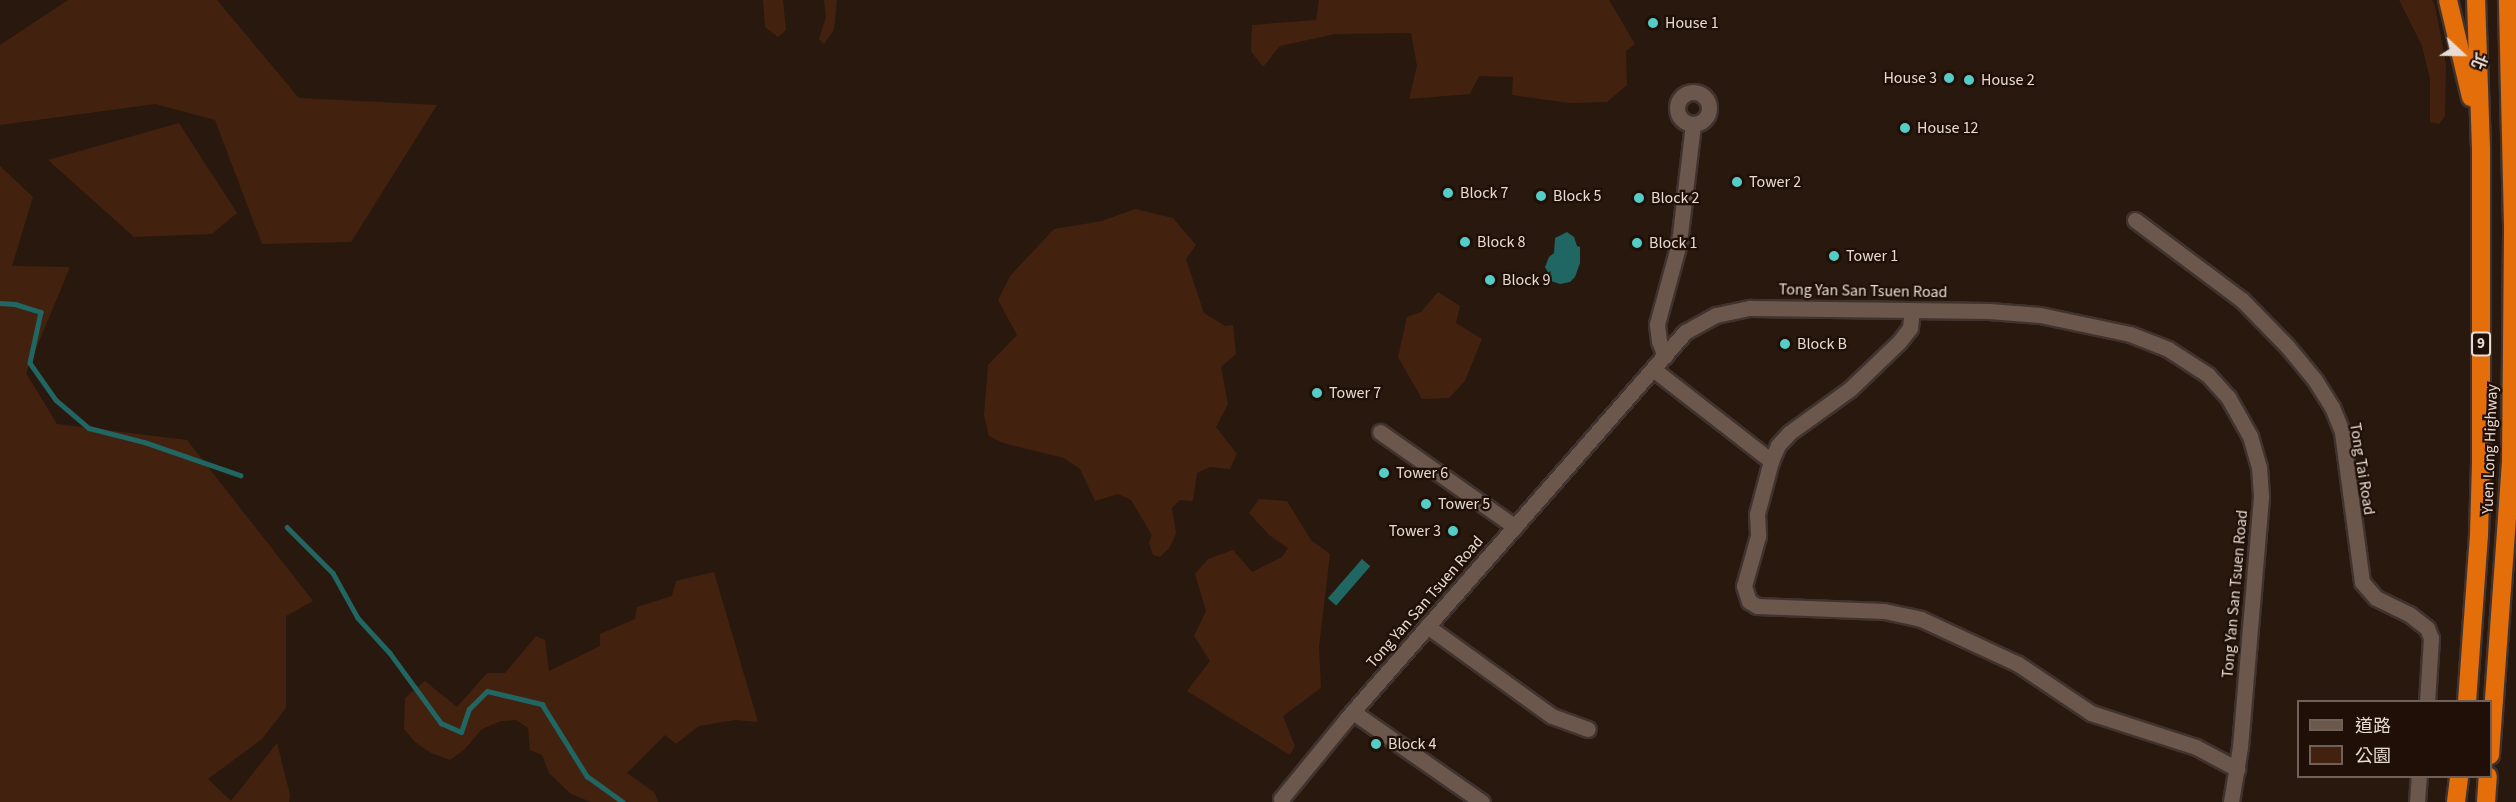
<!DOCTYPE html>
<html>
<head>
<meta charset="utf-8">
<style>
	body { margin:0 }
	#map { position:relative; width:2516px; height:802px; overflow:hidden; background:#29180e; font-family:"Source Sans 3","Noto Sans TC",sans-serif }
	div>[style] { position:absolute }
	[style*='--x'] { left:calc(var(--x)*1px); top:calc(var(--y)*1px); width:calc(var(--w)*1px); rotate:calc(var(--a)*1deg) }
	.green>* { inset:0; background:#42220e }
	.water>* { inset:0; background:#206663; transform-origin:0 0 }
	.stream>* { height:4.5px; margin:-2.25px; padding:0 2.25px; transform-origin:2.25px; border-radius:2.25px; background:#206663 }
	.roads { filter:drop-shadow(2px 0 #40332f) drop-shadow(-2px 0 #40332f) drop-shadow(0 2px #40332f) drop-shadow(0 -2px #40332f) }
	.minor>* { height:15px; margin:-7.5px; padding:0 7.5px; transform-origin:7.5px; border-radius:7.5px; background:#6b574b }
	.minor>.ring { margin:-7.5px; padding:0; box-sizing:content-box; background:none; border:15px solid #6b574b; border-radius:50% }
	.motorway>* { height:18px; margin:-9px; padding:0 9px; transform-origin:9px; border-radius:9px; background:#e46f0a }
	.dots>* { width:16px; height:16px; translate:-50% -50%; box-sizing:border-box; border:3px solid #1f0f06; border-radius:50% }
	span { translate:-50% -50%; white-space:nowrap; text-align:center; line-height:1.15; -webkit-text-stroke:4.5px #1f0f06; paint-order:stroke }
	.shield-label span { padding:2px 4px; background:#1f0f06; border:2px solid; border-radius:4px; -webkit-text-stroke-width:0 }
	.shield-label { font-size:15px; color:#e7dbd4; font-weight:700 }
	.poi-label { font-size:16px; color:#e7dbd4 }
	.left { translate:0 -50%; text-align:left }
	.right { translate:-100% -50%; text-align:right }
	.street-label { font-size:16px; color:#e7dbd4 }
	.legend { position:absolute; left:2297px; top:700px; width:195px; height:78px; box-sizing:border-box; background:#1f0f06; border:2px solid #6f6158; margin:0; padding:8px 10px; list-style:none; font-size:18px; color:#e7dbd4 }
	.legend li { display:flex; align-items:center; gap:12px; height:30px }
	.legend b { width:30px; border:2px solid #6f6158 }
	.north { position:absolute; left:2432px; top:24px; width:60px; height:60px; -webkit-text-stroke:4px #1f0f06; paint-order:stroke; rotate:112deg; font-size:16px; font-weight:700; line-height:24px; text-align:center; color:#e7dbd4 }
	.north::after { content:''; display:block; margin:auto; width:21px; height:27px; background:#e7dbd4; clip-path:polygon(50% 0,100% 100%,50% 72%,0 100%) }
</style>
</head>
<body>
<div id="map">
	<div class="green">
		<div style="clip-path:polygon(68px 0,217px 0,299px 98px,437px 105px,351px 242px,262px 244px,215px 120px,155px 104px,0 125px,0 45px)"></div>
		<div style="clip-path:polygon(763px 0,783px 0,786px 30px,778px 37px,765px 27px)"></div>
		<div style="clip-path:polygon(824px 0,837px 0,834px 30px,824px 44px,819px 39px,826px 17px)"></div>
		<div style="clip-path:polygon(1319px 0,1609px 0,1635px 44px,1626px 51px,1627px 85px,1607px 102px,1570px 103px,1512px 95px,1513px 77px,1479px 76px,1470px 94px,1409px 99px,1417px 66px,1411px 33px,1335px 34px,1280px 46px,1263px 67px,1251px 51px,1252px 25px,1316px 20px)"></div>
		<div style="clip-path:polygon(2399px 0,2432px 0,2435px 6px,2446px 64px,2445px 116px,2439px 124px,2430px 122px,2430px 79px,2422px 46px)"></div>
		<div style="clip-path:polygon(179px 123px,237px 213px,212px 234px,134px 237px,48px 160px)"></div>
		<div style="clip-path:polygon(0 166px,33px 197px,12px 266px,70px 267px,26px 373px,57px 424px,187px 440px,313px 601px,286px 616px,286px 708px,262px 739px,208px 779px,231px 801px,277px 743px,290px 795px,289px 802px,0 802px)"></div>
		<div style="clip-path:polygon(1135px 209px,1173px 218px,1196px 245px,1186px 259px,1204px 313px,1225px 326px,1233px 325px,1236px 354px,1221px 367px,1228px 404px,1216px 427px,1237px 454px,1230px 469px,1210px 467px,1197px 473px,1193px 501px,1180px 500px,1172px 508px,1176px 533px,1170px 547px,1160px 557px,1153px 555px,1149px 543px,1152px 535px,1131px 500px,1118px 494px,1095px 501px,1080px 469px,1064px 458px,1003px 443px,989px 436px,984px 415px,988px 365px,1017px 335px,998px 300px,1010px 276px,1054px 229px,1102px 221px)"></div>
		<div style="clip-path:polygon(1438px 292px,1460px 306px,1456px 323px,1482px 339px,1465px 381px,1449px 398px,1422px 399px,1398px 357px,1407px 317px,1421px 312px)"></div>
		<div style="clip-path:polygon(1259px 499px,1287px 501px,1311px 540px,1330px 554px,1319px 647px,1321px 688px,1283px 716px,1295px 746px,1290px 755px,1187px 691px,1210px 661px,1194px 636px,1206px 611px,1195px 574px,1208px 559px,1233px 550px,1252px 572px,1282px 557px,1288px 548px,1269px 535px,1249px 513px)"></div>
		<div style="clip-path:polygon(714px 572px,758px 722px,735px 720px,699px 726px,676px 744px,665px 735px,627px 773px,655px 793px,658px 802px,591px 802px,571px 794px,549px 773px,542px 755px,530px 750px,528px 728px,516px 720px,501px 721px,482px 729px,464px 750px,450px 760px,431px 753px,415px 742px,404px 729px,405px 698px,425px 681px,457px 707px,487px 673px,505px 673px,536px 636px,545px 640px,549px 671px,600px 646px,600px 634px,635px 619px,637px 607px,672px 596px,676px 581px)"></div>
	</div>
	<div class="water">
		<div style="clip-path:polygon(1567px 232px,1574px 237px,1577px 246px,1580px 247px,1580px 263px,1575px 277px,1570px 282px,1560px 284px,1548px 280px,1549px 274px,1545px 267px,1549px 257px,1554px 253px,1555px 238px)"></div>
		<div style="left:1362px;top:559px;width:11px;height:52px;rotate:41deg"></div>
	</div>
	<div class="stream">
		<div style="--x:0;--y:303;--w:15;--a:4"></div>
		<div style="--x:15;--y:304;--w:27;--a:17"></div>
		<div style="--x:41;--y:312;--w:52;--a:102.2"></div>
		<div style="--x:30;--y:363;--w:45;--a:54.9"></div>
		<div style="--x:56;--y:400;--w:43;--a:40.3"></div>
		<div style="--x:89;--y:428;--w:57;--a:14.3"></div>
		<div style="--x:144;--y:442;--w:102;--a:19"></div>
		<div style="--x:287;--y:527;--w:65;--a:45"></div>
		<div style="--x:333;--y:573;--w:51;--a:60.9"></div>
		<div style="--x:358;--y:618;--w:47;--a:47.6"></div>
		<div style="--x:390;--y:653;--w:87;--a:53.9"></div>
		<div style="--x:441;--y:723;--w:22;--a:24"></div>
		<div style="--x:461;--y:732;--w:24;--a:-71"></div>
		<div style="--x:469;--y:709;--w:25;--a:-45"></div>
		<div style="--x:487;--y:691;--w:57;--a:13.3"></div>
		<div style="--x:542;--y:704;--w:85;--a:58"></div>
		<div style="--x:587;--y:776;--w:44;--a:35.8"></div>
	</div>
	<div class="roads">
		<div class="minor">
			<div class="ring" style="left:1677px;top:92px;width:17px;height:17px"></div>
			<div style="--x:2135;--y:220;--w:134;--a:36.8"></div>
			<div style="--x:2242;--y:300;--w:64;--a:45.6"></div>
			<div style="--x:2287;--y:346;--w:44;--a:50.5"></div>
			<div style="--x:2315;--y:380;--w:32;--a:58"></div>
			<div style="--x:2332;--y:407;--w:27;--a:68"></div>
			<div style="--x:2342;--y:432;--w:151;--a:82.4"></div>
			<div style="--x:2362;--y:582;--w:21;--a:49"></div>
			<div style="--x:2376;--y:598;--w:37;--a:26"></div>
			<div style="--x:2409;--y:614;--w:23;--a:38"></div>
			<div style="--x:2427;--y:628;--w:11;--a:68"></div>
			<div style="--x:2431;--y:638;--w:64;--a:93.6"></div>
			<div style="--x:1665;--y:356;--w:16;--a:-112"></div>
			<div style="--x:1659;--y:341;--w:17;--a:-97"></div>
			<div style="--x:1657;--y:324;--w:84;--a:-74.8"></div>
			<div style="--x:1679;--y:243;--w:120;--a:-83.3"></div>
			<div style="--x:1653;--y:369;--w:150;--a:37.9"></div>
			<div style="--x:1771;--y:461;--w:17;--a:-66"></div>
			<div style="--x:1778;--y:445;--w:16;--a:-47"></div>
			<div style="--x:1789;--y:433;--w:75;--a:-35.8"></div>
			<div style="--x:1850;--y:389;--w:68;--a:-43.8"></div>
			<div style="--x:1899;--y:342;--w:18;--a:-52"></div>
			<div style="--x:1910;--y:328;--w:18;--a:-84"></div>
			<div style="--x:1380;--y:432;--w:165;--a:35.1"></div>
			<div style="--x:1771;--y:461;--w:55;--a:104.8"></div>
			<div style="--x:1757;--y:514;--w:22;--a:87"></div>
			<div style="--x:1758;--y:536;--w:52;--a:105.6"></div>
			<div style="--x:1744;--y:586;--w:16;--a:72"></div>
			<div style="--x:1749;--y:601;--w:9;--a:32"></div>
			<div style="--x:1757;--y:606;--w:127;--a:2.3"></div>
			<div style="--x:1884;--y:611;--w:38;--a:12"></div>
			<div style="--x:1921;--y:619;--w:107;--a:24.9"></div>
			<div style="--x:2018;--y:664;--w:88;--a:33.9"></div>
			<div style="--x:2091;--y:713;--w:110;--a:17.9"></div>
			<div style="--x:2196;--y:747;--w:47;--a:28.2"></div>
			<div style="--x:1427;--y:626;--w:154;--a:35.8"></div>
			<div style="--x:1552;--y:716;--w:38;--a:20"></div>
			<div style="--x:1353;--y:712;--w:157;--a:34.9"></div>
			<div style="--x:1282;--y:802;--w:3;--a:-108"></div>
			<div style="--x:1281;--y:799;--w:106;--a:-50.7"></div>
			<div style="--x:1348;--y:717;--w:512;--a:-48.8"></div>
			<div style="--x:1685;--y:332;--w:35;--a:-29"></div>
			<div style="--x:1716;--y:315;--w:35;--a:-12"></div>
			<div style="--x:1750;--y:308;--w:239;--a:0.7"></div>
			<div style="--x:1989;--y:311;--w:51;--a:4.5"></div>
			<div style="--x:2040;--y:315;--w:92;--a:11.9"></div>
			<div style="--x:2130;--y:334;--w:41;--a:21.5"></div>
			<div style="--x:2168;--y:349;--w:48;--a:33"></div>
			<div style="--x:2208;--y:375;--w:30;--a:48"></div>
			<div style="--x:2228;--y:397;--w:45;--a:60.6"></div>
			<div style="--x:2250;--y:436;--w:32;--a:74"></div>
			<div style="--x:2259;--y:467;--w:30;--a:86"></div>
			<div style="--x:2261;--y:497;--w:251;--a:94.8"></div>
			<div style="--x:2240;--y:747;--w:56;--a:99.3"></div>
			<div style="--x:2417;--y:802;--w:26;--a:-86"></div>
		</div>
		<div class="motorway">
			<div style="--x:2448;--y:0;--w:100;--a:76.7"></div>
			<div style="--x:2467;--y:702;--w:167;--a:-85.9"></div>
			<div style="--x:2479;--y:535;--w:72;--a:-88.4"></div>
			<div style="--x:2481;--y:463;--w:314;--a:-90"></div>
			<div style="--x:2481;--y:149;--w:149;--a:-91.9"></div>
			<div style="--x:2490;--y:755;--w:292;--a:-85.9"></div>
			<div style="--x:2511;--y:464;--w:239;--a:-89.5"></div>
			<div style="--x:2513;--y:225;--w:225;--a:-91.3"></div>
			<div style="--x:2456;--y:802;--w:26;--a:-83"></div>
			<div style="--x:2486;--y:802;--w:26;--a:-86"></div>
		</div>
	</div>
	<div class="dots">
		<div style="left:1653px;top:23px;background:#54cdc7"></div>
		<div style="left:1949px;top:78px;background:#54cdc7"></div>
		<div style="left:1969px;top:80px;background:#54cdc7"></div>
		<div style="left:1905px;top:128px;background:#54cdc7"></div>
		<div style="left:1737px;top:182px;background:#54cdc7"></div>
		<div style="left:1448px;top:193px;background:#54cdc7"></div>
		<div style="left:1541px;top:196px;background:#54cdc7"></div>
		<div style="left:1639px;top:198px;background:#54cdc7"></div>
		<div style="left:1465px;top:242px;background:#54cdc7"></div>
		<div style="left:1637px;top:243px;background:#54cdc7"></div>
		<div style="left:1834px;top:256px;background:#54cdc7"></div>
		<div style="left:1490px;top:280px;background:#54cdc7"></div>
		<div style="left:1785px;top:344px;background:#54cdc7"></div>
		<div style="left:1317px;top:393px;background:#54cdc7"></div>
		<div style="left:1384px;top:473px;background:#54cdc7"></div>
		<div style="left:1426px;top:504px;background:#54cdc7"></div>
		<div style="left:1453px;top:531px;background:#54cdc7"></div>
		<div style="left:1376px;top:744px;background:#54cdc7"></div>
	</div>
	<div class="shield-label">
		<span style="left:2481px;top:344px">9</span>
	</div>
	<div class="poi-label">
		<span class="left" style="left:1665px;top:23px">House 1</span>
		<span class="right" style="left:1937px;top:78px">House 3</span>
		<span class="left" style="left:1981px;top:80px">House 2</span>
		<span class="left" style="left:1917px;top:128px">House 12</span>
		<span class="left" style="left:1749px;top:182px">Tower 2</span>
		<span class="left" style="left:1460px;top:193px">Block 7</span>
		<span class="left" style="left:1553px;top:196px">Block 5</span>
		<span class="left" style="left:1651px;top:198px">Block 2</span>
		<span class="left" style="left:1477px;top:242px">Block 8</span>
		<span class="left" style="left:1649px;top:243px">Block 1</span>
		<span class="left" style="left:1846px;top:256px">Tower 1</span>
		<span class="left" style="left:1502px;top:280px">Block 9</span>
		<span class="left" style="left:1797px;top:344px">Block B</span>
		<span class="left" style="left:1329px;top:393px">Tower 7</span>
		<span class="left" style="left:1396px;top:473px">Tower 6</span>
		<span class="left" style="left:1438px;top:504px">Tower 5</span>
		<span class="right" style="left:1441px;top:531px">Tower 3</span>
		<span class="left" style="left:1388px;top:744px">Block 4</span>
	</div>
	<div class="street-label">
		<span style="left:1863px;top:291px;rotate:1deg">Tong Yan San Tsuen Road</span>
		<span style="left:2490px;top:449px;rotate:-88deg">Yuen Long Highway</span>
		<span style="left:2362px;top:469px;rotate:81deg">Tong Tai Road</span>
		<span style="left:2235px;top:594px;rotate:-85deg">Tong Yan San Tsuen Road</span>
		<span style="left:1425px;top:602px;rotate:-49deg">Tong Yan San Tsuen Road</span>
	</div>
	<ul class="legend">
	<li><b style="height:8px;background:#6b574b"></b>道路</li>
	<li><b style="height:16px;background:#42220e"></b>公園</li>
	</ul>
	<div class="north">北</div>
</div>
</body>
</html>
